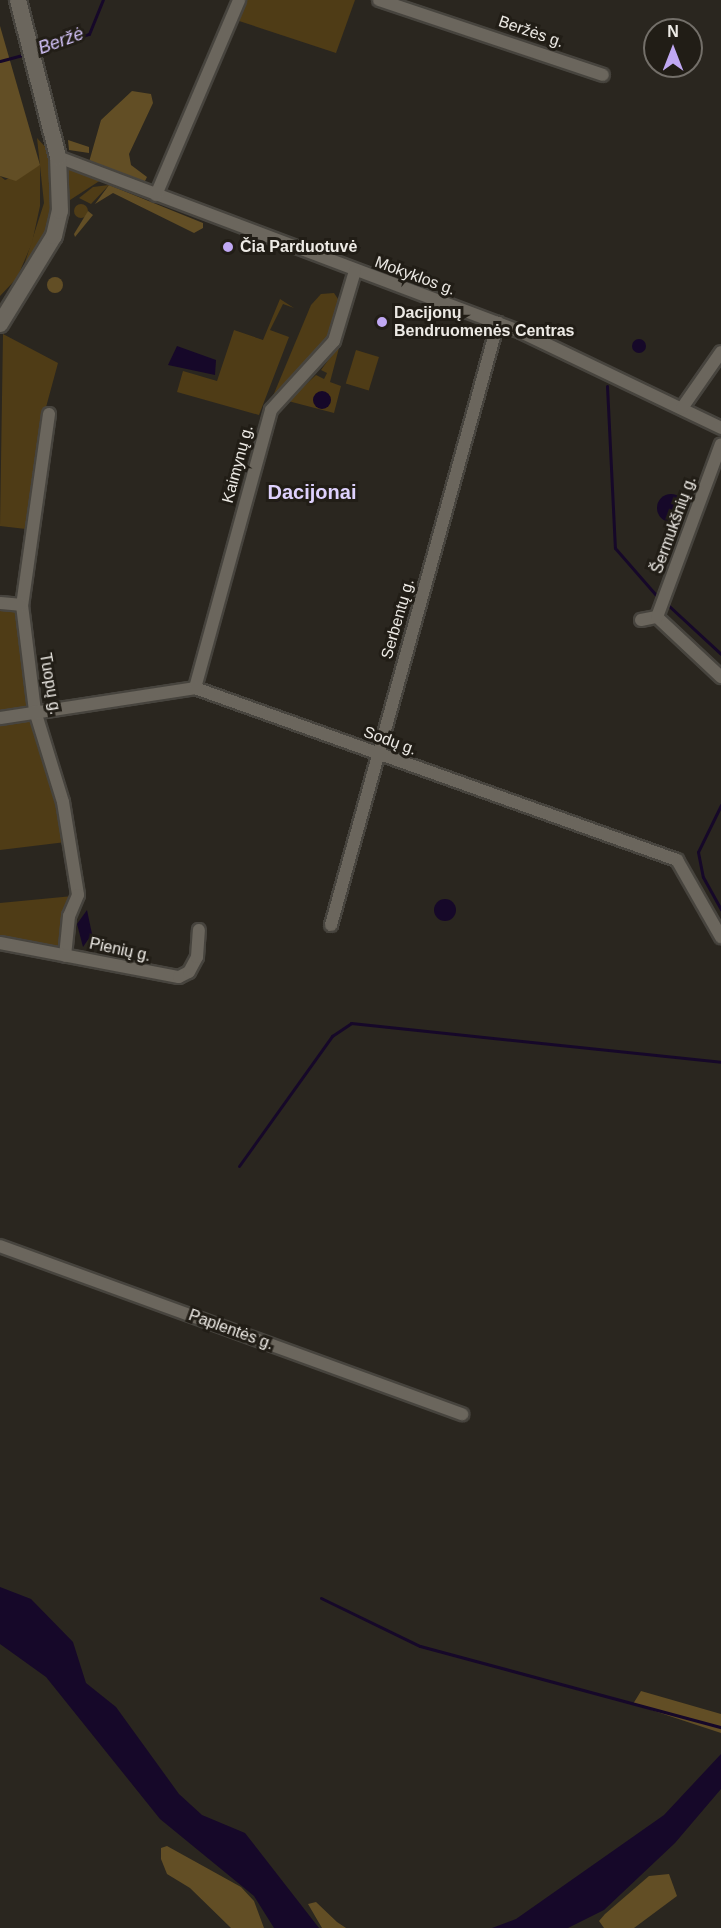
<!DOCTYPE html>
<html>
<head>
<meta charset="utf-8">
<style>
	body { margin:0 }
	#map { position:relative; width:721px; height:1928px; overflow:hidden; background:#2a261f; font-family:Arial,sans-serif }
	div>[style] { position:absolute }
	[style*='--x'] { left:calc(var(--x)*1px); top:calc(var(--y)*1px); width:calc(var(--w)*1px); rotate:calc(var(--a)*1deg) }
	.green>* { inset:0; background:#4f3c16; transform-origin:0 0 }
	.round { border-radius:50% }
	.forest>* { inset:0; background:#624e25 }
	.water>* { inset:0; background:#160829 }
	.stream>* { height:3px; margin:-1.5px; padding:0 1.5px; transform-origin:1.5px; border-radius:1.5px; background:#160829 }
	.roads { filter:drop-shadow(2px 0 #47443e) drop-shadow(-2px 0 #47443e) drop-shadow(0 2px #47443e) drop-shadow(0 -2px #47443e) }
	.street>* { height:12px; margin:-6px; padding:0 6px; transform-origin:6px; border-radius:6px; background:#6b665d }
	.secondary>* { height:16px; margin:-8px; padding:0 8px; transform-origin:8px; border-radius:8px; background:#6b665d }
	.dots>* { width:16px; height:16px; translate:-50% -50%; box-sizing:border-box; border:3px solid #211d16; border-radius:50% }
	span { translate:-50% -50%; white-space:nowrap; text-align:center; line-height:1.15; -webkit-text-stroke:6px #211d16; paint-order:stroke }
	.street-label { font-size:16px; color:#edeae5 }
	.poi-label { font-size:16px; color:#edeae5; font-weight:700 }
	.left { translate:0 -50%; text-align:left }
	.water-label { font-size:18px; color:#d3c3f9; font-style:italic }
	.quarter-label { font-size:20px; color:#ded1fd; font-weight:700 }
	.north { position:absolute; left:643px; top:18px; width:60px; height:60px; box-sizing:border-box; background:#211d16; border:2px solid #736f69; border-radius:50%; rotate:0deg; font-size:16px; font-weight:700; line-height:24px; text-align:center; color:#edeae5 }
	.north::after { content:''; display:block; margin:auto; width:21px; height:27px; background:#c0a8f3; clip-path:polygon(50% 0,100% 100%,50% 72%,0 100%) }
</style>
</head>
<body>
<div id="map">
	<div class="green">
		<div style="clip-path:polygon(246px 0,355px 0,336px 53px,233px 19px)"></div>
		<div style="clip-path:polygon(37px 138px,49px 151px,53px 204px,44px 240px,20px 278px,44px 203px)"></div>
		<div style="clip-path:polygon(40px 165px,40px 206px,32px 243px,17px 278px,0 296px,0 308px,0 176px,5px 180px)"></div>
		<div style="clip-path:polygon(66px 166px,101px 180px,70px 200px)"></div>
		<div style="clip-path:polygon(109px 185px,91px 204px,79px 198px,93px 187px)"></div>
		<div class="round" style="left:74px;top:204px;width:14px;height:14px"></div>
		<div style="clip-path:polygon(334px 293px,340px 302px,329px 339px,273px 396px,311px 305px,321px 294px)"></div>
		<div style="clip-path:polygon(280px 299px,294px 308px,283px 304px,270px 330px,289px 337px,259px 415px,177px 392px,183px 371px,217px 381px,234px 330px,263px 340px)"></div>
		<div style="clip-path:polygon(3px 334px,58px 363px,39px 433px,26px 529px,0 526px)"></div>
		<div style="clip-path:polygon(340px 344px,330px 382px,341px 386px,334px 413px,288px 401px,316px 375px,324px 379px,327px 373px,321px 370px)"></div>
		<div style="left:356px;top:350px;width:24px;height:35px;rotate:17deg"></div>
		<div style="clip-path:polygon(0 599px,14px 600px,29px 707px,0 713px)"></div>
		<div style="clip-path:polygon(32px 717px,66px 842px,0 850px,0 723px)"></div>
		<div style="clip-path:polygon(73px 896px,62px 952px,0 940px,0 903px)"></div>
	</div>
	<div class="forest">
		<div style="clip-path:polygon(0 26px,40px 165px,16px 181px,0 176px)"></div>
		<div style="clip-path:polygon(132px 91px,151px 94px,153px 103px,129px 154px,131px 165px,147px 177px,144px 183px,89px 162px,101px 120px)"></div>
		<div style="clip-path:polygon(68px 140px,89px 147px,89px 153px,69px 150px)"></div>
		<div style="clip-path:polygon(109px 185px,203px 223px,203px 228px,194px 233px,113px 193px,95px 204px)"></div>
		<div style="clip-path:polygon(88px 211px,93px 215px,75px 237px,74px 234px)"></div>
		<div class="round" style="left:47px;top:277px;width:16px;height:16px"></div>
		<div style="clip-path:polygon(641px 1691px,721px 1714px,721px 1749px,721px 1733px,633px 1704px)"></div>
		<div style="clip-path:polygon(167px 1846px,241px 1887px,254px 1901px,264px 1928px,231px 1928px,190px 1888px,167px 1874px,161px 1859px,161px 1848px)"></div>
		<div style="clip-path:polygon(669px 1874px,677px 1896px,634px 1928px,604px 1928px,599px 1921px,605px 1914px,649px 1876px)"></div>
		<div style="clip-path:polygon(316px 1902px,337px 1922px,346px 1928px,322px 1928px,308px 1904px)"></div>
	</div>
	<div class="water">
		<div class="round" style="left:632px;top:339px;width:14px;height:14px"></div>
		<div style="clip-path:polygon(177px 346px,216px 360px,215px 375px,168px 365px)"></div>
		<div class="round" style="left:313px;top:391px;width:18px;height:18px"></div>
		<div class="round" style="left:266px;top:484px;width:18px;height:18px"></div>
		<div class="round" style="left:657px;top:494px;width:28px;height:28px"></div>
		<div class="round" style="left:434px;top:899px;width:22px;height:22px"></div>
		<div style="clip-path:polygon(87px 910px,92px 934px,83px 947px,77px 924px)"></div>
		<div style="clip-path:polygon(0 1587px,31px 1599px,73px 1642px,86px 1683px,116px 1707px,179px 1794px,202px 1815px,245px 1833px,319px 1928px,274px 1928px,254px 1896px,160px 1819px,46px 1677px,0 1644px)"></div>
		<div style="clip-path:polygon(721px 1754px,721px 1789px,675px 1843px,604px 1910px,568px 1928px,492px 1928px,516px 1919px,664px 1815px)"></div>
	</div>
	<div class="stream">
		<div style="--x:36;--y:52;--w:56;--a:-18.8"></div>
		<div style="--x:89;--y:34;--w:37;--a:-68"></div>
		<div style="--x:0;--y:61;--w:28;--a:-15"></div>
		<div style="--x:607;--y:386;--w:162;--a:87.2"></div>
		<div style="--x:615;--y:548;--w:62;--a:48.9"></div>
		<div style="--x:668;--y:605;--w:72;--a:42.8"></div>
		<div style="--x:721;--y:805;--w:52;--a:116.1"></div>
		<div style="--x:698;--y:852;--w:25;--a:79"></div>
		<div style="--x:703;--y:877;--w:37;--a:61"></div>
		<div style="--x:239;--y:1166;--w:160;--a:-54.4"></div>
		<div style="--x:332;--y:1036;--w:23;--a:-34"></div>
		<div style="--x:351;--y:1023;--w:372;--a:6"></div>
		<div style="--x:321;--y:1598;--w:110;--a:25.9"></div>
		<div style="--x:420;--y:1646;--w:312;--a:15.1"></div>
	</div>
	<div class="roads">
		<div class="street">
			<div style="--x:379;--y:0;--w:236;--a:18.5"></div>
			<div style="--x:58;--y:157;--w:495;--a:20.7"></div>
			<div style="--x:521;--y:332;--w:222;--a:25.6"></div>
			<div style="--x:156;--y:195;--w:212;--a:-66.9"></div>
			<div style="--x:682;--y:408;--w:68;--a:-55.1"></div>
			<div style="--x:49;--y:414;--w:193;--a:98"></div>
			<div style="--x:22;--y:605;--w:107;--a:83"></div>
			<div style="--x:35;--y:711;--w:95;--a:72.9"></div>
			<div style="--x:63;--y:802;--w:94;--a:80.8"></div>
			<div style="--x:78;--y:895;--w:23;--a:113"></div>
			<div style="--x:69;--y:916;--w:40;--a:95.7"></div>
			<div style="--x:0;--y:603;--w:22;--a:5"></div>
			<div style="--x:657;--y:617;--w:88;--a:43.2"></div>
			<div style="--x:641;--y:620;--w:16;--a:-11"></div>
			<div style="--x:657;--y:617;--w:184;--a:-69.7"></div>
			<div style="--x:195;--y:688;--w:288;--a:-74.7"></div>
			<div style="--x:271;--y:410;--w:93;--a:-47.6"></div>
			<div style="--x:334;--y:341;--w:73;--a:-73.3"></div>
			<div style="--x:0;--y:718;--w:197;--a:-8.7"></div>
			<div style="--x:195;--y:688;--w:512;--a:19.64"></div>
			<div style="--x:677;--y:860;--w:89;--a:60.3"></div>
			<div style="--x:331;--y:925;--w:625;--a:-74.5"></div>
			<div style="--x:0;--y:943;--w:182;--a:10.8"></div>
			<div style="--x:179;--y:977;--w:11;--a:-27"></div>
			<div style="--x:189;--y:972;--w:17;--a:-62"></div>
			<div style="--x:197;--y:957;--w:27;--a:-86"></div>
			<div style="--x:0;--y:1246;--w:492;--a:20"></div>
		</div>
		<div class="secondary">
			<div style="--x:0;--y:324;--w:103;--a:-58.5"></div>
			<div style="--x:54;--y:236;--w:26;--a:-77"></div>
			<div style="--x:60;--y:211;--w:54;--a:-92.1"></div>
			<div style="--x:58;--y:157;--w:162;--a:-104.3"></div>
		</div>
	</div>
	<div class="dots">
		<div style="left:228px;top:247px;background:#c0a8f3"></div>
		<div style="left:382px;top:322px;background:#c0a8f3"></div>
	</div>
	<div class="street-label">
		<span style="left:531px;top:32px;rotate:19deg">Beržės g.</span>
		<span style="left:415px;top:276px;rotate:20deg">Mokyklos g.</span>
		<span style="left:238px;top:464px;rotate:-75deg">Kaimynų g.</span>
		<span style="left:674px;top:525px;rotate:-70deg">Šermukšnių g.</span>
		<span style="left:398px;top:619px;rotate:-74deg">Serbentų g.</span>
		<span style="left:50px;top:684px;rotate:80deg">Tuopų g.</span>
		<span style="left:390px;top:741px;rotate:20deg">Sodų g.</span>
		<span style="left:120px;top:950px;rotate:12deg">Pienių g.</span>
		<span style="left:231px;top:1330px;rotate:20deg">Paplentės g.</span>
	</div>
	<div class="poi-label">
		<span class="left" style="left:240px;top:247px">Čia Parduotuvė</span>
		<span class="left" style="left:394px;top:322px">Dacijonų<br>Bendruomenės Centras</span>
	</div>
	<div class="water-label">
		<span style="left:61px;top:41px;rotate:-20deg">Beržė</span>
	</div>
	<div class="quarter-label">
		<span style="left:312px;top:492px">Dacijonai</span>
	</div>
	<div class="north">N</div>
</div>
</body>
</html>
